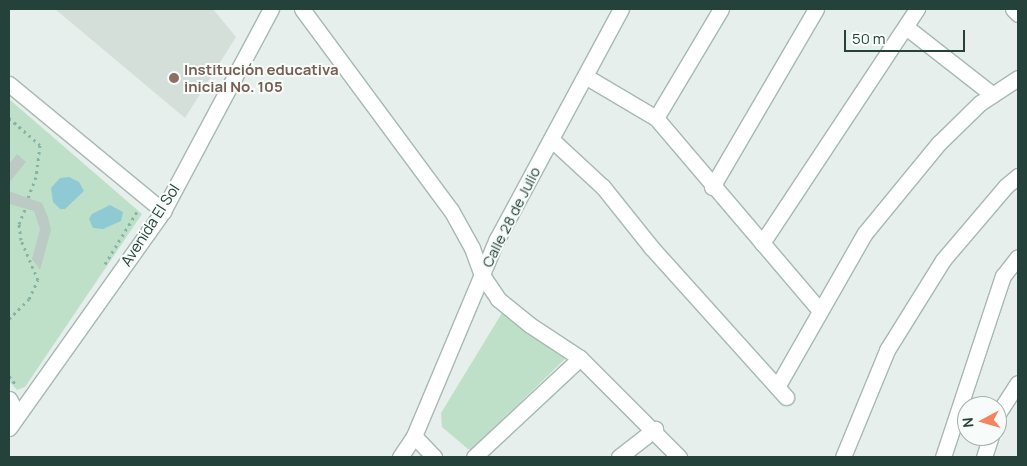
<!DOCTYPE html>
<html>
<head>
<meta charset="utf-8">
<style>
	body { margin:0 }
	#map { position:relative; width:1027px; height:466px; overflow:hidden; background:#e6efeb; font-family:Manrope,sans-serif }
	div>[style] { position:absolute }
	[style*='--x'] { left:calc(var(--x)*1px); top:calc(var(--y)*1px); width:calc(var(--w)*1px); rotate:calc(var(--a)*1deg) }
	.built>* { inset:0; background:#d4dfda }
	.green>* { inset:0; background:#bfe0c8 }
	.water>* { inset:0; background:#8ec9d4 }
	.building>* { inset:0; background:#bbcac4 }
	.path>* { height:3px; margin-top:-1.5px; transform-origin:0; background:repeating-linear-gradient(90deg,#86b3a5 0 2.5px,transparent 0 6.5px) }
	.roads { filter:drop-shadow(1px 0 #a8b8b2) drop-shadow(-1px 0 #a8b8b2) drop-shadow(0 1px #a8b8b2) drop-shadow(0 -1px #a8b8b2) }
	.minor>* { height:15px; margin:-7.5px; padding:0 7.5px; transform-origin:7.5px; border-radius:7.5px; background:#fff }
	.dots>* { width:14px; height:14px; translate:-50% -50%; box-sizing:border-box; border:2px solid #f7fbf9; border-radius:50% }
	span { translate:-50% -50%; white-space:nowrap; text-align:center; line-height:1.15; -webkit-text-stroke:4px #f7fbf9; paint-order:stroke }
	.education-label { font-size:15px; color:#785e54; font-weight:700 }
	.left { translate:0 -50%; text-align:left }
	.street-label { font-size:15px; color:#24423a }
	.frame { position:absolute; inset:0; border:10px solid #24423a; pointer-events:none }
	.north { position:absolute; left:957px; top:396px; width:50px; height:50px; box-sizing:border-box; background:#f7fbf9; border:1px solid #a3b1ad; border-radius:50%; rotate:264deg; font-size:14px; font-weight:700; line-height:20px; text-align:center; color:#24423a }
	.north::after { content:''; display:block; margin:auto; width:18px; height:22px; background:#f4845f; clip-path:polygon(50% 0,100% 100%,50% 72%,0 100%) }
	.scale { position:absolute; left:844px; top:30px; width:121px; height:22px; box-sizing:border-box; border:2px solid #24423a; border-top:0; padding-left:6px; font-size:15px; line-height:18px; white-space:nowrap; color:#24423a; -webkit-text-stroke:4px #f7fbf9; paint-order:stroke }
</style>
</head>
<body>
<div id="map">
	<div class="built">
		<div style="clip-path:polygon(55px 9px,213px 9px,236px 37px,185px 118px)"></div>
	</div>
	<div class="green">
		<div style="clip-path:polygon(9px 99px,142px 214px,25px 387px,17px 390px,9px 381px)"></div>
		<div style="clip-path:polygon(502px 313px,565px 359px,472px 449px,468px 449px,442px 427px,441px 413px)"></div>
	</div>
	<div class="water">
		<div style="clip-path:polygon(69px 177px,79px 182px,84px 191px,65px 209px,60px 209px,53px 202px,51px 188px,60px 178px)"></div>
		<div style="clip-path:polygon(110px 205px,123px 212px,121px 221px,103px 229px,93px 228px,89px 219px,92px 214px)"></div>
	</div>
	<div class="building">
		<div style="clip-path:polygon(17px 154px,26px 162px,9px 183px,9px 164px)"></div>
		<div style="clip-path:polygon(9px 191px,42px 203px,48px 217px,51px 230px,40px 270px,32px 259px,40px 229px,34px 211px,9px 204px)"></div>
	</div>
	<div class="path">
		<div style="--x:9;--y:118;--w:41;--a:41.1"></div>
		<div style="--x:40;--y:145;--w:32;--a:97"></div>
		<div style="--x:36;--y:177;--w:22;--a:111"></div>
		<div style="--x:105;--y:264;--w:63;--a:-58.6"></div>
		<div style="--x:9;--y:319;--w:28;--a:-45"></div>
		<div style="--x:29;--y:299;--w:21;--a:-65"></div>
		<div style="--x:38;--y:280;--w:43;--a:-113"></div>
		<div style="--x:21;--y:240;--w:16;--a:-97"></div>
		<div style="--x:19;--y:224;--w:16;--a:-68"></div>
		<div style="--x:9;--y:376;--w:11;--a:52"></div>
	</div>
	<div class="roads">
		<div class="minor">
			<div style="--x:302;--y:9;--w:250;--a:53.5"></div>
			<div style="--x:451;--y:210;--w:43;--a:61.1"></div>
			<div style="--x:472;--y:248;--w:29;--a:70"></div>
			<div style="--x:482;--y:275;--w:29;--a:56"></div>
			<div style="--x:498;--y:299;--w:41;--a:39.1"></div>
			<div style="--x:530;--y:325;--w:60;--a:33.4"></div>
			<div style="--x:580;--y:358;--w:140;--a:45"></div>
			<div style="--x:1013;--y:9;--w:7;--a:45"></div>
			<div style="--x:906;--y:27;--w:110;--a:38"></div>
			<div style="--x:585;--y:76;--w:82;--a:30.6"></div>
			<div style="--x:656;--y:118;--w:253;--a:49.6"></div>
			<div style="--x:9;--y:84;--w:200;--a:39.5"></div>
			<div style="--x:656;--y:118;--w:127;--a:-59.2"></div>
			<div style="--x:551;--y:139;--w:71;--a:42.7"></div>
			<div style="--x:603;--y:187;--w:77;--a:51.3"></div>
			<div style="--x:651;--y:247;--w:202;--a:48"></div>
			<div style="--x:712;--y:187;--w:206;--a:-59.7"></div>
			<div style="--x:762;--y:243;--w:281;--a:-56.5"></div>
			<div style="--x:777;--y:387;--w:177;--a:-60.3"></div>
			<div style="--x:865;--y:233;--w:117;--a:-50.6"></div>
			<div style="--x:939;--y:143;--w:57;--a:-44.3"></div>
			<div style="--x:980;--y:103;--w:45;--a:-33.3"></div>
			<div style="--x:9;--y:399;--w:18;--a:61"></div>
			<div style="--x:997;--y:415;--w:38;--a:-57"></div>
			<div style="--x:9;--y:428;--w:266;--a:-54.6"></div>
			<div style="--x:163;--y:211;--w:229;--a:-61.9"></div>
			<div style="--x:414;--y:436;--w:29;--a:46"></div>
			<div style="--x:400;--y:457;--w:25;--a:-56"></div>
			<div style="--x:414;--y:436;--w:214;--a:-67.2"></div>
			<div style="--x:497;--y:239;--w:261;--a:-61.7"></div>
			<div style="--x:474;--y:457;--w:145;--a:-43"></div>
			<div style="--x:619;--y:457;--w:46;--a:-37.9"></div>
			<div style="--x:843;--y:457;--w:116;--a:-67.6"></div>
			<div style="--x:887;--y:350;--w:106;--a:-58.1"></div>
			<div style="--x:943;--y:260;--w:97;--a:-49.6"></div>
			<div style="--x:1006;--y:186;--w:16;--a:-40"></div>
			<div style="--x:943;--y:457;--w:191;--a:-71.7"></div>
			<div style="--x:1003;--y:276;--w:24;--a:-52"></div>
			<div style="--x:984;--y:457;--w:22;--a:-72"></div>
		</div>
	</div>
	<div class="dots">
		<div style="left:174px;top:78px;background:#8d6e63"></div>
	</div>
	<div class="education-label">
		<span class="left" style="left:184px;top:78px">Institución educativa<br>inicial No. 105</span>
	</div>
	<div class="street-label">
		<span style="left:511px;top:217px;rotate:-63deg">Calle 28 de Julio</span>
		<span style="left:150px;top:225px;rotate:-57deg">Avenida El Sol</span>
	</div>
	<div class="frame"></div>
	<div class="north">N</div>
	<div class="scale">50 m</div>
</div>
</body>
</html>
